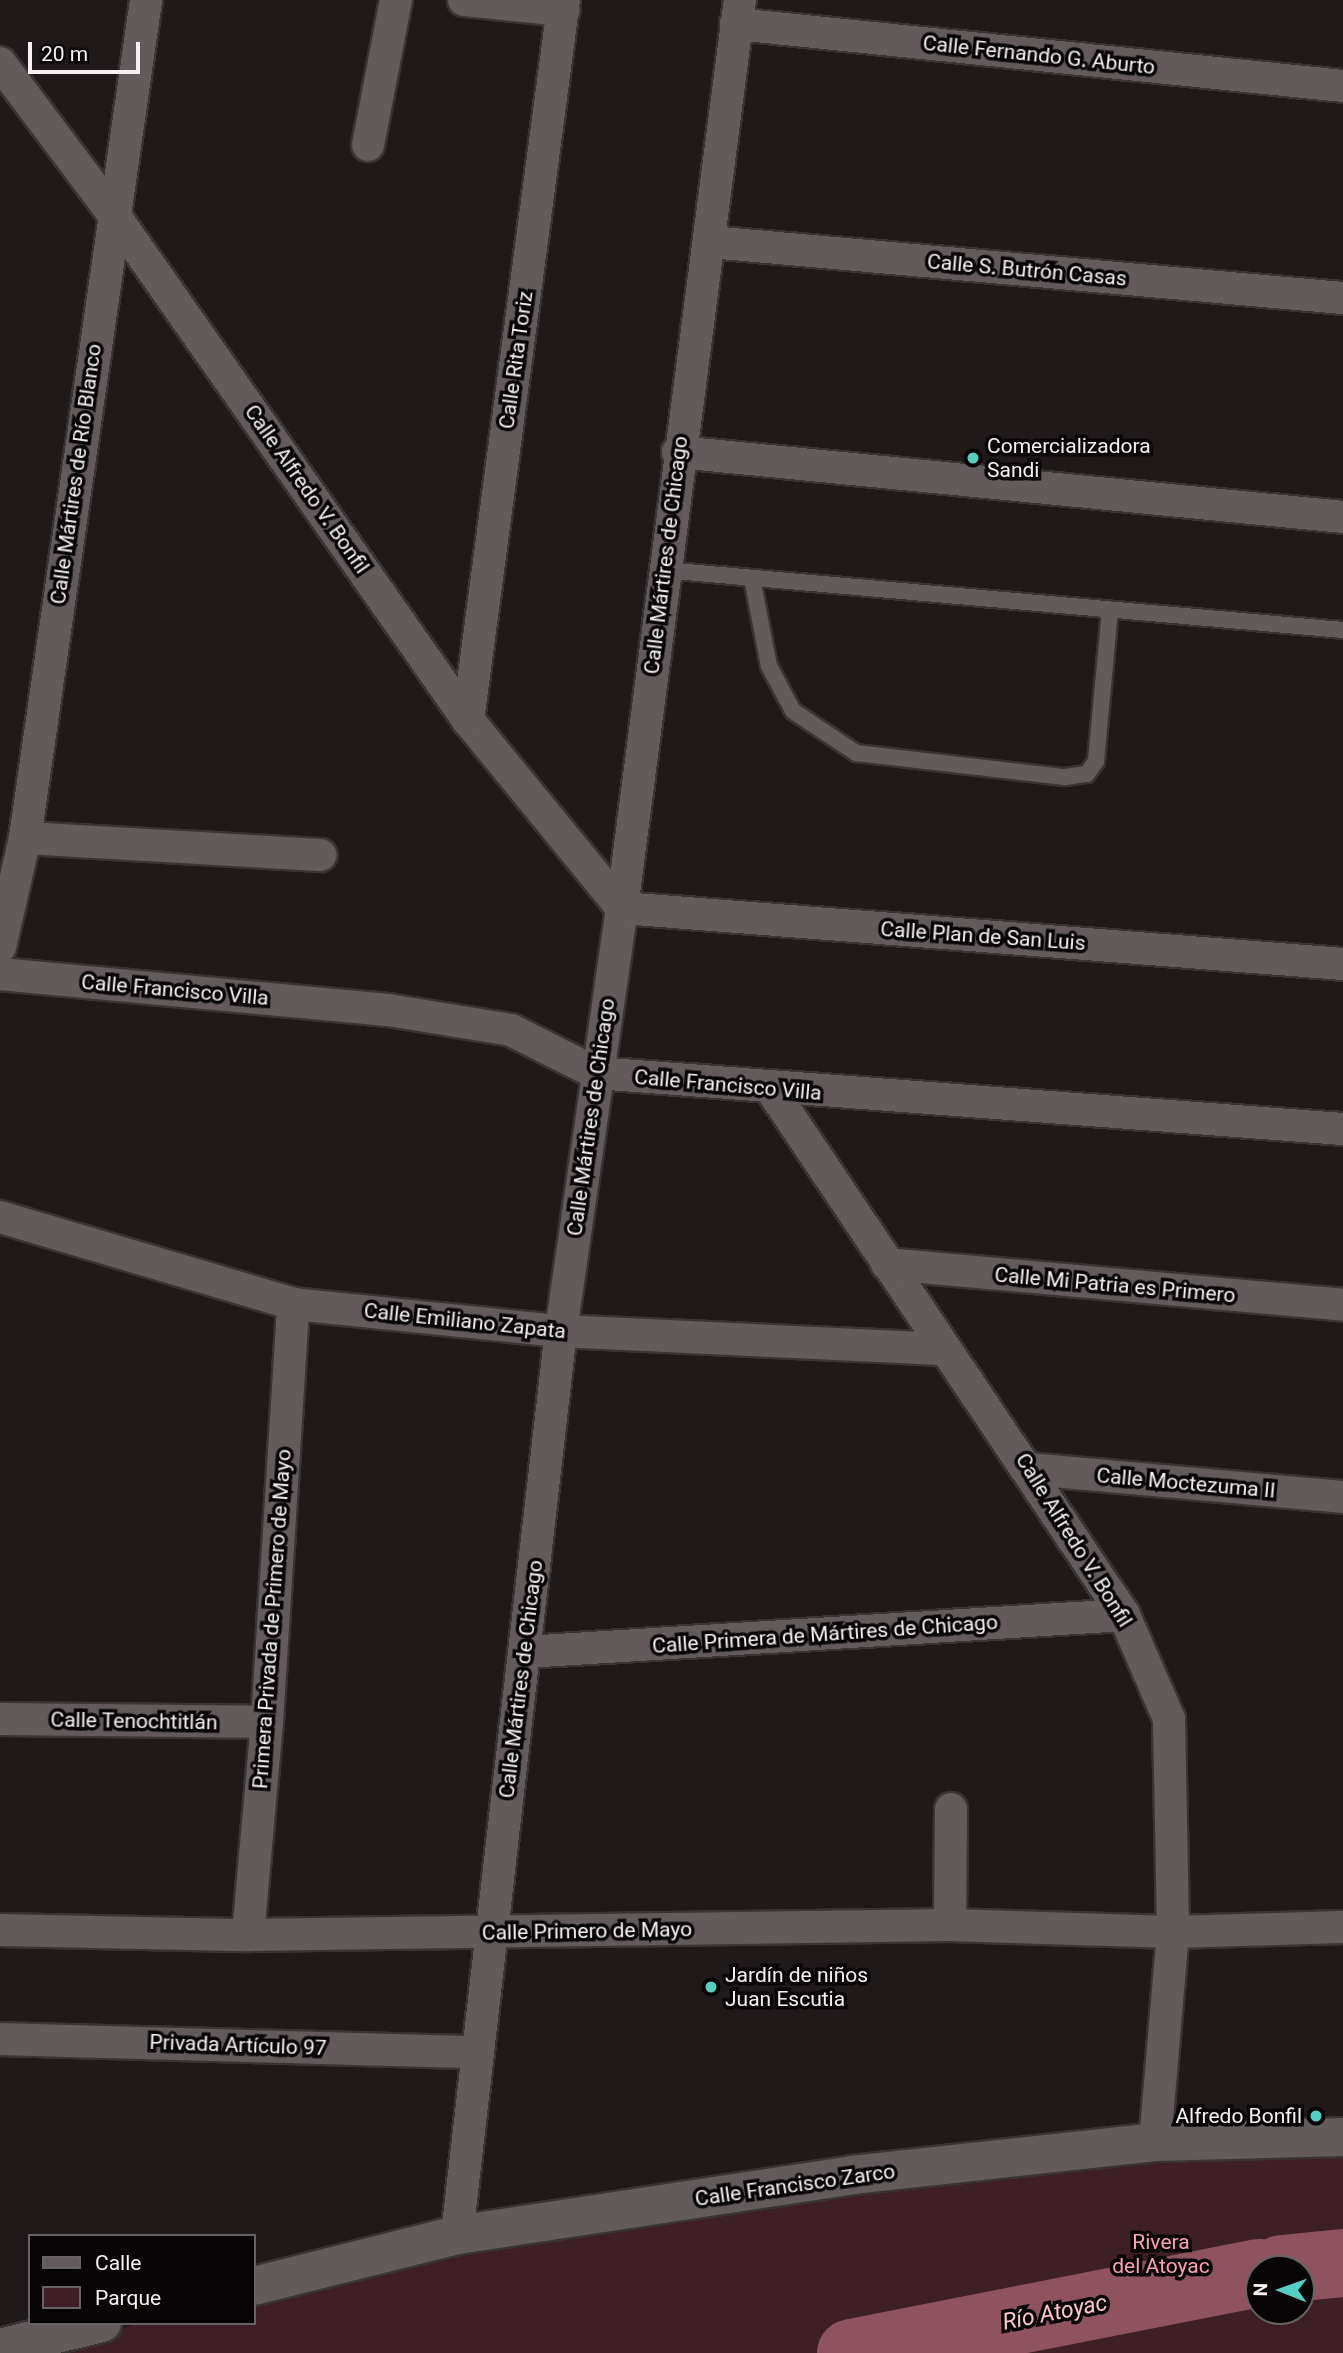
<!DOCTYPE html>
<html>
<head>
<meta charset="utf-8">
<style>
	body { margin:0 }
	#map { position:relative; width:1343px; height:2353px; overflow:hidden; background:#20191a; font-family:Roboto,sans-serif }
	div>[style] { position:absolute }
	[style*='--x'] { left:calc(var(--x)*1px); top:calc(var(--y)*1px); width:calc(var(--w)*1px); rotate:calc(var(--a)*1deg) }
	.green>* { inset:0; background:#3e1f26 }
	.river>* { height:68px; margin:-34px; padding:0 34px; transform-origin:34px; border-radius:34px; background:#8e535f }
	.roads { filter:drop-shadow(2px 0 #393434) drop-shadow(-2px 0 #393434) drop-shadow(0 2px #393434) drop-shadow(0 -2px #393434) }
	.service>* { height:16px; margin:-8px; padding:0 8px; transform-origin:8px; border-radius:8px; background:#635a5b }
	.minor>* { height:32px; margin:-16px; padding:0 16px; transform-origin:16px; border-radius:16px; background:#635a5b }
	.tertiary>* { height:38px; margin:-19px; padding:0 19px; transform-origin:19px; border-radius:19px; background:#635a5b }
	.dots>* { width:19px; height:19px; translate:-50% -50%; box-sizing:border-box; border:4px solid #080506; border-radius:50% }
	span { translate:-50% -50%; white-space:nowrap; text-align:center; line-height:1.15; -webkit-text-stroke:7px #080506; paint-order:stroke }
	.street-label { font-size:21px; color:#f5f0f1 }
	.poi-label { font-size:21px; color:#f5f0f1 }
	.left { translate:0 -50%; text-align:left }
	.right { translate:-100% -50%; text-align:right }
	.park-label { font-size:21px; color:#fca1b3 }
	.water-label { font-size:23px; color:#fec5ce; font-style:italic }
	.legend { position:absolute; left:28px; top:2234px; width:228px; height:91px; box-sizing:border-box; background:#080506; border:2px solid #676364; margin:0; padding:9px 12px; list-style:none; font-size:21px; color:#f5f0f1 }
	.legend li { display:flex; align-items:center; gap:14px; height:35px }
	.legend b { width:35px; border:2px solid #676364 }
	.north { position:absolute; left:1245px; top:2255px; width:70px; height:70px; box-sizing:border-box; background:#080506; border:2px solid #676364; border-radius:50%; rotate:271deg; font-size:19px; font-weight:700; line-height:28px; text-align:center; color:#f5f0f1 }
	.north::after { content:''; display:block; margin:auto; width:24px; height:32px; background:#56cec3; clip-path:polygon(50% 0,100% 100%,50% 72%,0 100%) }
	.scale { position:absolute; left:28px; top:42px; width:112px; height:32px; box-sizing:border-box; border:4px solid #f5f0f1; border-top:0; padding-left:9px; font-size:21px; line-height:24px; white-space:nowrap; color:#f5f0f1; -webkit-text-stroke:5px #080506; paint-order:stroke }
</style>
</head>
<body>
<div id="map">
	<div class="green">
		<div style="clip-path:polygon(evenodd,1343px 2144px,1343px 2353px,33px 2353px,140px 2323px,254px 2323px,254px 2292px,852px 2175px,1343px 2144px,1259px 2269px,1301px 2269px,1301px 2311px,1259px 2311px,1259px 2269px)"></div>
	</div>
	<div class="river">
		<div style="--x:1282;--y:2269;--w:61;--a:-5.6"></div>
		<div style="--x:851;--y:2353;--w:416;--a:-11.1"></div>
	</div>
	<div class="roads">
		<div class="service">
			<div style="--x:664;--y:570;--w:682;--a:5.05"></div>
			<div style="--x:752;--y:578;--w:90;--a:79.1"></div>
			<div style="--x:769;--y:666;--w:51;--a:61.9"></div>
			<div style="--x:793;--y:711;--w:76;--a:33.7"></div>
			<div style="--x:856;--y:753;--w:210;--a:6.6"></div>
			<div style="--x:1065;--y:777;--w:22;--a:-8"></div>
			<div style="--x:1087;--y:774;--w:16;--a:-55"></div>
			<div style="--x:1096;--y:761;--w:152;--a:-84.7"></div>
		</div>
		<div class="minor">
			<div style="--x:464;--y:0;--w:100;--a:5.8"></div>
			<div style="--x:736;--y:24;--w:610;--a:5.83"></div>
			<div style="--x:0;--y:63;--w:186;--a:53.1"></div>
			<div style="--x:112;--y:212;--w:620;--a:54.98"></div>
			<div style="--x:468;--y:720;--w:243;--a:50.7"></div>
			<div style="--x:622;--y:908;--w:723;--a:4.44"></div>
			<div style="--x:368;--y:145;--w:148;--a:-79.1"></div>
			<div style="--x:710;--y:242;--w:635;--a:5.06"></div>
			<div style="--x:678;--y:452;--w:668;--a:5.58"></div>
			<div style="--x:468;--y:720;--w:726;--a:-82.41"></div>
			<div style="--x:25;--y:838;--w:296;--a:3.3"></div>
			<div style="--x:0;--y:947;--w:112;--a:-77.1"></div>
			<div style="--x:25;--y:838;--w:847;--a:-81.78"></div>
			<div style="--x:0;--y:974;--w:390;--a:5.3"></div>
			<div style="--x:388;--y:1010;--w:125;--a:9.2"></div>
			<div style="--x:511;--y:1030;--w:95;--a:26.8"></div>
			<div style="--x:596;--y:1073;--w:749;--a:4.29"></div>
			<div style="--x:771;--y:1089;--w:633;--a:56.13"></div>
			<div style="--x:1124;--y:1615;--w:113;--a:66.6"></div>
			<div style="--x:1169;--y:1719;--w:213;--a:88.9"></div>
			<div style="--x:1173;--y:1932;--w:211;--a:94.9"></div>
			<div style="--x:0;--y:1217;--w:306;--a:16.5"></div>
			<div style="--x:293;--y:1304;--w:269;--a:5.8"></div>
			<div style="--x:561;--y:1331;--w:381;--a:2.7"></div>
			<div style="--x:887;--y:1264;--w:458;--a:5.1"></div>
			<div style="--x:1030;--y:1469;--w:314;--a:5.1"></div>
			<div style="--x:525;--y:1652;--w:600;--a:-3.53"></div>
			<div style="--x:0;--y:1719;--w:267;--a:0.6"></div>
			<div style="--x:950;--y:1925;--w:116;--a:-89.5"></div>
			<div style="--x:0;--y:1930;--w:248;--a:1.2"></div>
			<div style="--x:248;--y:1935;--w:702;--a:-0.82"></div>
			<div style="--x:950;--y:1925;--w:223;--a:1.8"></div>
			<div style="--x:1173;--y:1932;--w:170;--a:-1.7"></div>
			<div style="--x:248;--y:1935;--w:214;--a:-84.9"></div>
			<div style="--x:267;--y:1722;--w:419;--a:-86.4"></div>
			<div style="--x:0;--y:2039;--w:476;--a:1.6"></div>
			<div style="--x:457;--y:2235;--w:910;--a:-83.44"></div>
			<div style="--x:561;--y:1331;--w:427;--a:-81.8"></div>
			<div style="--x:622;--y:908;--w:916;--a:-82.6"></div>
		</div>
		<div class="tertiary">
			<div style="--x:254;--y:2286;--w:209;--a:-14.1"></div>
			<div style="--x:457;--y:2235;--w:400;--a:-8.6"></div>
			<div style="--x:852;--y:2175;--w:305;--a:-6.2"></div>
			<div style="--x:1155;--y:2142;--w:188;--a:-1.5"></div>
			<div style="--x:0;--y:2348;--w:105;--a:-13.8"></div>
		</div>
	</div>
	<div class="dots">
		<div style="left:973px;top:458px;background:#56cec3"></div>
		<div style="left:711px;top:1987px;background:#56cec3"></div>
		<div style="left:1316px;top:2116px;background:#56cec3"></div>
	</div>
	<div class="street-label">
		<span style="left:1039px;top:55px;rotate:6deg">Calle Fernando G. Aburto</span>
		<span style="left:1027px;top:270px;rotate:5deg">Calle S. Butrón Casas</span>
		<span style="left:516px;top:360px;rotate:-82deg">Calle Rita Toriz</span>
		<span style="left:76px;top:474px;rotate:-82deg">Calle Mártires de Río Blanco</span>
		<span style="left:307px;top:489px;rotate:55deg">Calle Alfredo V. Bonfil</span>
		<span style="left:666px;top:555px;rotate:-83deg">Calle Mártires de Chicago</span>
		<span style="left:983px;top:936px;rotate:4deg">Calle Plan de San Luis</span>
		<span style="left:175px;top:990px;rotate:5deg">Calle Francisco Villa</span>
		<span style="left:728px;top:1085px;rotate:5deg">Calle Francisco Villa</span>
		<span style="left:591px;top:1117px;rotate:-82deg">Calle Mártires de Chicago</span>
		<span style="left:1115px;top:1285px;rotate:5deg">Calle Mi Patria es Primero</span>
		<span style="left:465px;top:1321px;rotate:6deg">Calle Emiliano Zapata</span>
		<span style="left:1186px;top:1483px;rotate:5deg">Calle Moctezuma II</span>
		<span style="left:1074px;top:1540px;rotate:58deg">Calle Alfredo V. Bonfil</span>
		<span style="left:272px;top:1619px;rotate:-86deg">Primera Privada de Primero de Mayo</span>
		<span style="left:825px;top:1634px;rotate:-4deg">Calle Primera de Mártires de Chicago</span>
		<span style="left:521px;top:1679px;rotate:-83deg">Calle Mártires de Chicago</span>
		<span style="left:134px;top:1721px;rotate:1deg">Calle Tenochtitlán</span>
		<span style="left:587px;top:1931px;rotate:-1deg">Calle Primero de Mayo</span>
		<span style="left:238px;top:2045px;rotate:2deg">Privada Artículo 97</span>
		<span style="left:795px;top:2185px;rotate:-8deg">Calle Francisco Zarco</span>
	</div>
	<div class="poi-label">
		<span class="left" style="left:987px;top:458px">Comercializadora<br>Sandi</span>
		<span class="left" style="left:725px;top:1987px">Jardín de niños<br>Juan Escutia</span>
		<span class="right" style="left:1302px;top:2116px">Alfredo Bonfil</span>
	</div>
	<div class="park-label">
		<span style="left:1161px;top:2254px">Rivera<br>del Atoyac</span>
	</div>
	<div class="water-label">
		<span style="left:1055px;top:2313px;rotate:-11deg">Río Atoyac</span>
	</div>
	<ul class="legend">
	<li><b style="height:9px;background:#635a5b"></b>Calle</li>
	<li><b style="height:19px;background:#3e1f26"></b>Parque</li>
	</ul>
	<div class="north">N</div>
	<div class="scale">20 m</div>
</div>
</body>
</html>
